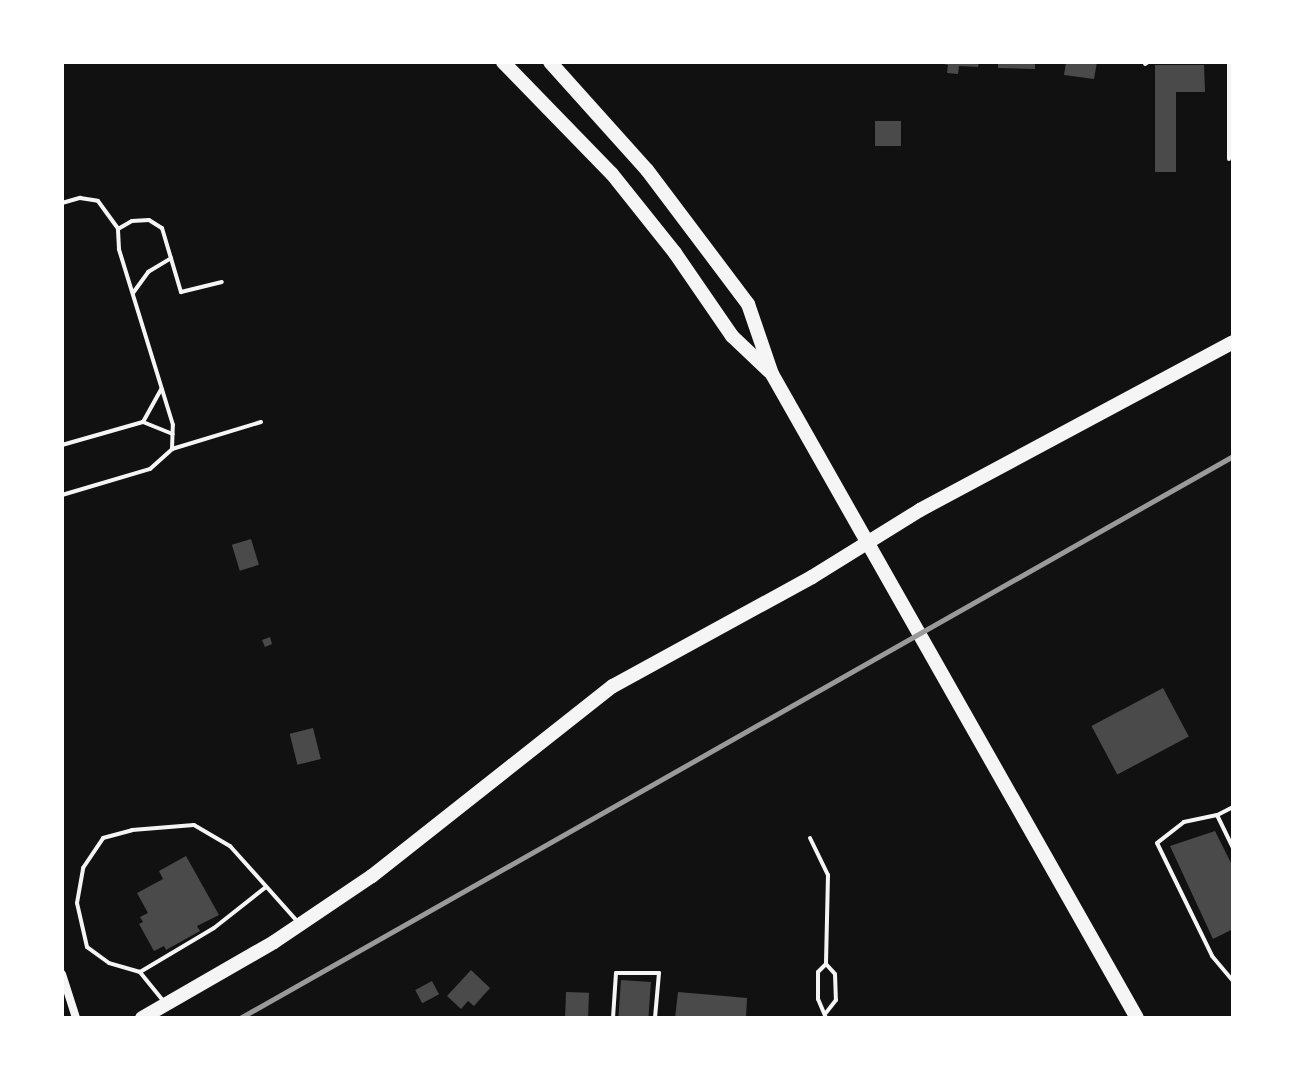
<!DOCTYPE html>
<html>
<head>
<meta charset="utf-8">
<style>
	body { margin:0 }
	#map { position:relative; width:1295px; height:1080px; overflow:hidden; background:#111; font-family:"Roboto Condensed",sans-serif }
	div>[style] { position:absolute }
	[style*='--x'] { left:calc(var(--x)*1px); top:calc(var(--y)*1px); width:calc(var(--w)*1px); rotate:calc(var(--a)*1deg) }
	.building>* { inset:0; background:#4a4a4a; transform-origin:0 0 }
	.service>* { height:4px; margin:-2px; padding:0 2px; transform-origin:2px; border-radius:2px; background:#f5f5f5 }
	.minor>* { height:8px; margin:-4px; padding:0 4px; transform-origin:4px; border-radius:4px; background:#f5f5f5 }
	.primary>* { height:14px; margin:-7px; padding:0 7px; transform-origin:7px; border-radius:7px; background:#f5f5f5 }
	.rail>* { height:5px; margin:-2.5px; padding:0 2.5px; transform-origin:2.5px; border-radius:2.5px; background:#9a9a9a }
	span { translate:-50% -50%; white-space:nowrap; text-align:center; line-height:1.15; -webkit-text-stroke:6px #fff; paint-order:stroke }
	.frame { position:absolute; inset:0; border:64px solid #fff; pointer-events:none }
</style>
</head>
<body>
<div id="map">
	<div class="building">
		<div style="clip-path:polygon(936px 62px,979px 62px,978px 67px,959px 66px,958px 74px,947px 73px,948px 65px)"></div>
		<div style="clip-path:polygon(998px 62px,1035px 62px,1035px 69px,998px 68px)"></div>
		<div style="clip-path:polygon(1066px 62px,1097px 62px,1094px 79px,1064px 75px)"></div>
		<div style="clip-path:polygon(1155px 65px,1204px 65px,1205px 92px,1176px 92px,1176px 172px,1155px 172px)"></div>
		<div style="left:875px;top:121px;width:26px;height:25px"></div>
		<div style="left:251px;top:539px;width:27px;height:20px;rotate:73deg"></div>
		<div style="clip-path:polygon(270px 637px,272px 644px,265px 647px,262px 640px)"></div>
		<div style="left:1163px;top:688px;width:55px;height:81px;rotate:62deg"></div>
		<div style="left:313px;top:728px;width:32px;height:24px;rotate:76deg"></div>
		<div style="clip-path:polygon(1215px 831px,1233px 867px,1233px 929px,1213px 939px,1170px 846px)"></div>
		<div style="clip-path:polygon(186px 856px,219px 915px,197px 926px,200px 931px,166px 950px,164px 946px,154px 951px,139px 924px,143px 922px,140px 917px,148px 913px,137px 893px,163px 879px,159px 871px)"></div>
		<div style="clip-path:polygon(471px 970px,490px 988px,474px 1006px,468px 1001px,461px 1009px,447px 996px)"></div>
		<div style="left:621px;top:980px;width:30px;height:38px;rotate:4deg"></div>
		<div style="left:432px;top:981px;width:15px;height:19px;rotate:62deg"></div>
		<div style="left:566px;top:992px;width:23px;height:26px;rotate:2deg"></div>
		<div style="clip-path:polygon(678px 992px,747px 998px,746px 1018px,675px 1018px)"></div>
	</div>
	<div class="service">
		<div style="--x:1229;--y:62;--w:23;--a:90"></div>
		<div style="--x:1145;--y:64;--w:4;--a:-34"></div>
		<div style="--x:1229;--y:159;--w:74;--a:-90"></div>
		<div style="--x:1229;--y:85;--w:4;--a:0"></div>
		<div style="--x:62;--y:203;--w:19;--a:-16"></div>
		<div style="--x:80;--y:198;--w:18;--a:9"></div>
		<div style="--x:98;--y:201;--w:34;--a:54"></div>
		<div style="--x:133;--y:293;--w:26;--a:-54"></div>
		<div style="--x:148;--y:272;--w:27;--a:-31"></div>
		<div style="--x:143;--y:422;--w:38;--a:-61"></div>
		<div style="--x:62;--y:445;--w:84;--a:-15.9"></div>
		<div style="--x:143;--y:422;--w:32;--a:22"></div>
		<div style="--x:172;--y:449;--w:24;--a:-88"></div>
		<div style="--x:173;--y:425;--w:184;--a:-107.1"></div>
		<div style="--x:119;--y:249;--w:20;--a:-93"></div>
		<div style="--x:118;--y:229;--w:16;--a:-30"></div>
		<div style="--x:132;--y:221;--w:17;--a:-3"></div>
		<div style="--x:149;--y:220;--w:15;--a:32"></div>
		<div style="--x:162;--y:228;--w:67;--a:73.5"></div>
		<div style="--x:181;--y:292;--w:42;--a:-13.7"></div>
		<div style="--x:62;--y:495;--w:92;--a:-16.5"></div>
		<div style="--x:150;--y:469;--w:30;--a:-42"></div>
		<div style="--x:172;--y:449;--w:93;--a:-16.9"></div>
		<div style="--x:1233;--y:807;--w:18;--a:153"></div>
		<div style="--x:1217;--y:815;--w:37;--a:64"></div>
		<div style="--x:1217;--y:815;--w:34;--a:168"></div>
		<div style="--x:1184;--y:822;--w:34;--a:142"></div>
		<div style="--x:1157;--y:843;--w:126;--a:64"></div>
		<div style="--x:1212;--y:956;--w:33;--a:50"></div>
		<div style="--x:810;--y:838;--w:41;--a:64.1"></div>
		<div style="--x:828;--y:875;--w:89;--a:91.3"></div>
		<div style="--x:826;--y:964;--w:11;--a:135"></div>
		<div style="--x:818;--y:972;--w:27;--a:90"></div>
		<div style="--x:818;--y:999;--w:21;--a:67"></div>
		<div style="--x:826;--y:964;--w:13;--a:48"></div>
		<div style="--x:835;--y:974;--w:26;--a:88"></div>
		<div style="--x:836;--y:1000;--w:16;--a:128"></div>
		<div style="--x:140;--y:972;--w:86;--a:-30.7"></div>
		<div style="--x:214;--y:928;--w:66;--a:-38.3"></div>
		<div style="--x:165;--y:1003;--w:40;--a:-129"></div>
		<div style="--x:140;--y:972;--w:32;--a:-164"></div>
		<div style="--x:109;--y:963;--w:27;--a:-144"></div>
		<div style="--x:87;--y:947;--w:45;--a:-102.8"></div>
		<div style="--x:77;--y:903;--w:36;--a:-80"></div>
		<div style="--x:83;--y:868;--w:36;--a:-56"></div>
		<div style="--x:103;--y:838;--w:30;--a:-15"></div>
		<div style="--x:132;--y:830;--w:62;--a:-4.6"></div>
		<div style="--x:194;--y:825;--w:42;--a:30.3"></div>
		<div style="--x:230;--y:846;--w:101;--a:48.2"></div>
		<div style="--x:613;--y:1018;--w:45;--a:-86.2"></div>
		<div style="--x:616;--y:973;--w:43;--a:0"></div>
		<div style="--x:659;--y:973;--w:45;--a:95.1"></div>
	</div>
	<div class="minor">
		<div style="--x:62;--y:974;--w:46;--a:72.3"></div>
	</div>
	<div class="primary">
		<div style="--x:503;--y:62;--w:156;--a:45.8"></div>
		<div style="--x:612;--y:174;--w:101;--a:51.4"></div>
		<div style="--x:675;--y:253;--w:101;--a:55.5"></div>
		<div style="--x:732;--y:336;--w:51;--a:43.4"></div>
		<div style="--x:550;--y:62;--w:145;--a:48.1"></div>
		<div style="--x:647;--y:170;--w:168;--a:53"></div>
		<div style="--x:748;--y:304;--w:74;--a:71.1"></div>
		<div style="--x:772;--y:374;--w:740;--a:60.46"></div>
		<div style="--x:142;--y:1018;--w:152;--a:-29.9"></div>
		<div style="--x:274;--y:942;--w:118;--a:-34"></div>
		<div style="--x:372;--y:876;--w:307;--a:-38.3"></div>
		<div style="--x:613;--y:686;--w:227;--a:-28.7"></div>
		<div style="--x:812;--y:577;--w:127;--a:-31.8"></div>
		<div style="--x:920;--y:510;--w:355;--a:-28.2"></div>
	</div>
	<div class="rail">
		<div style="--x:240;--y:1018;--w:1141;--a:-29.51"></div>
	</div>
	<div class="frame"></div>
</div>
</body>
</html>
